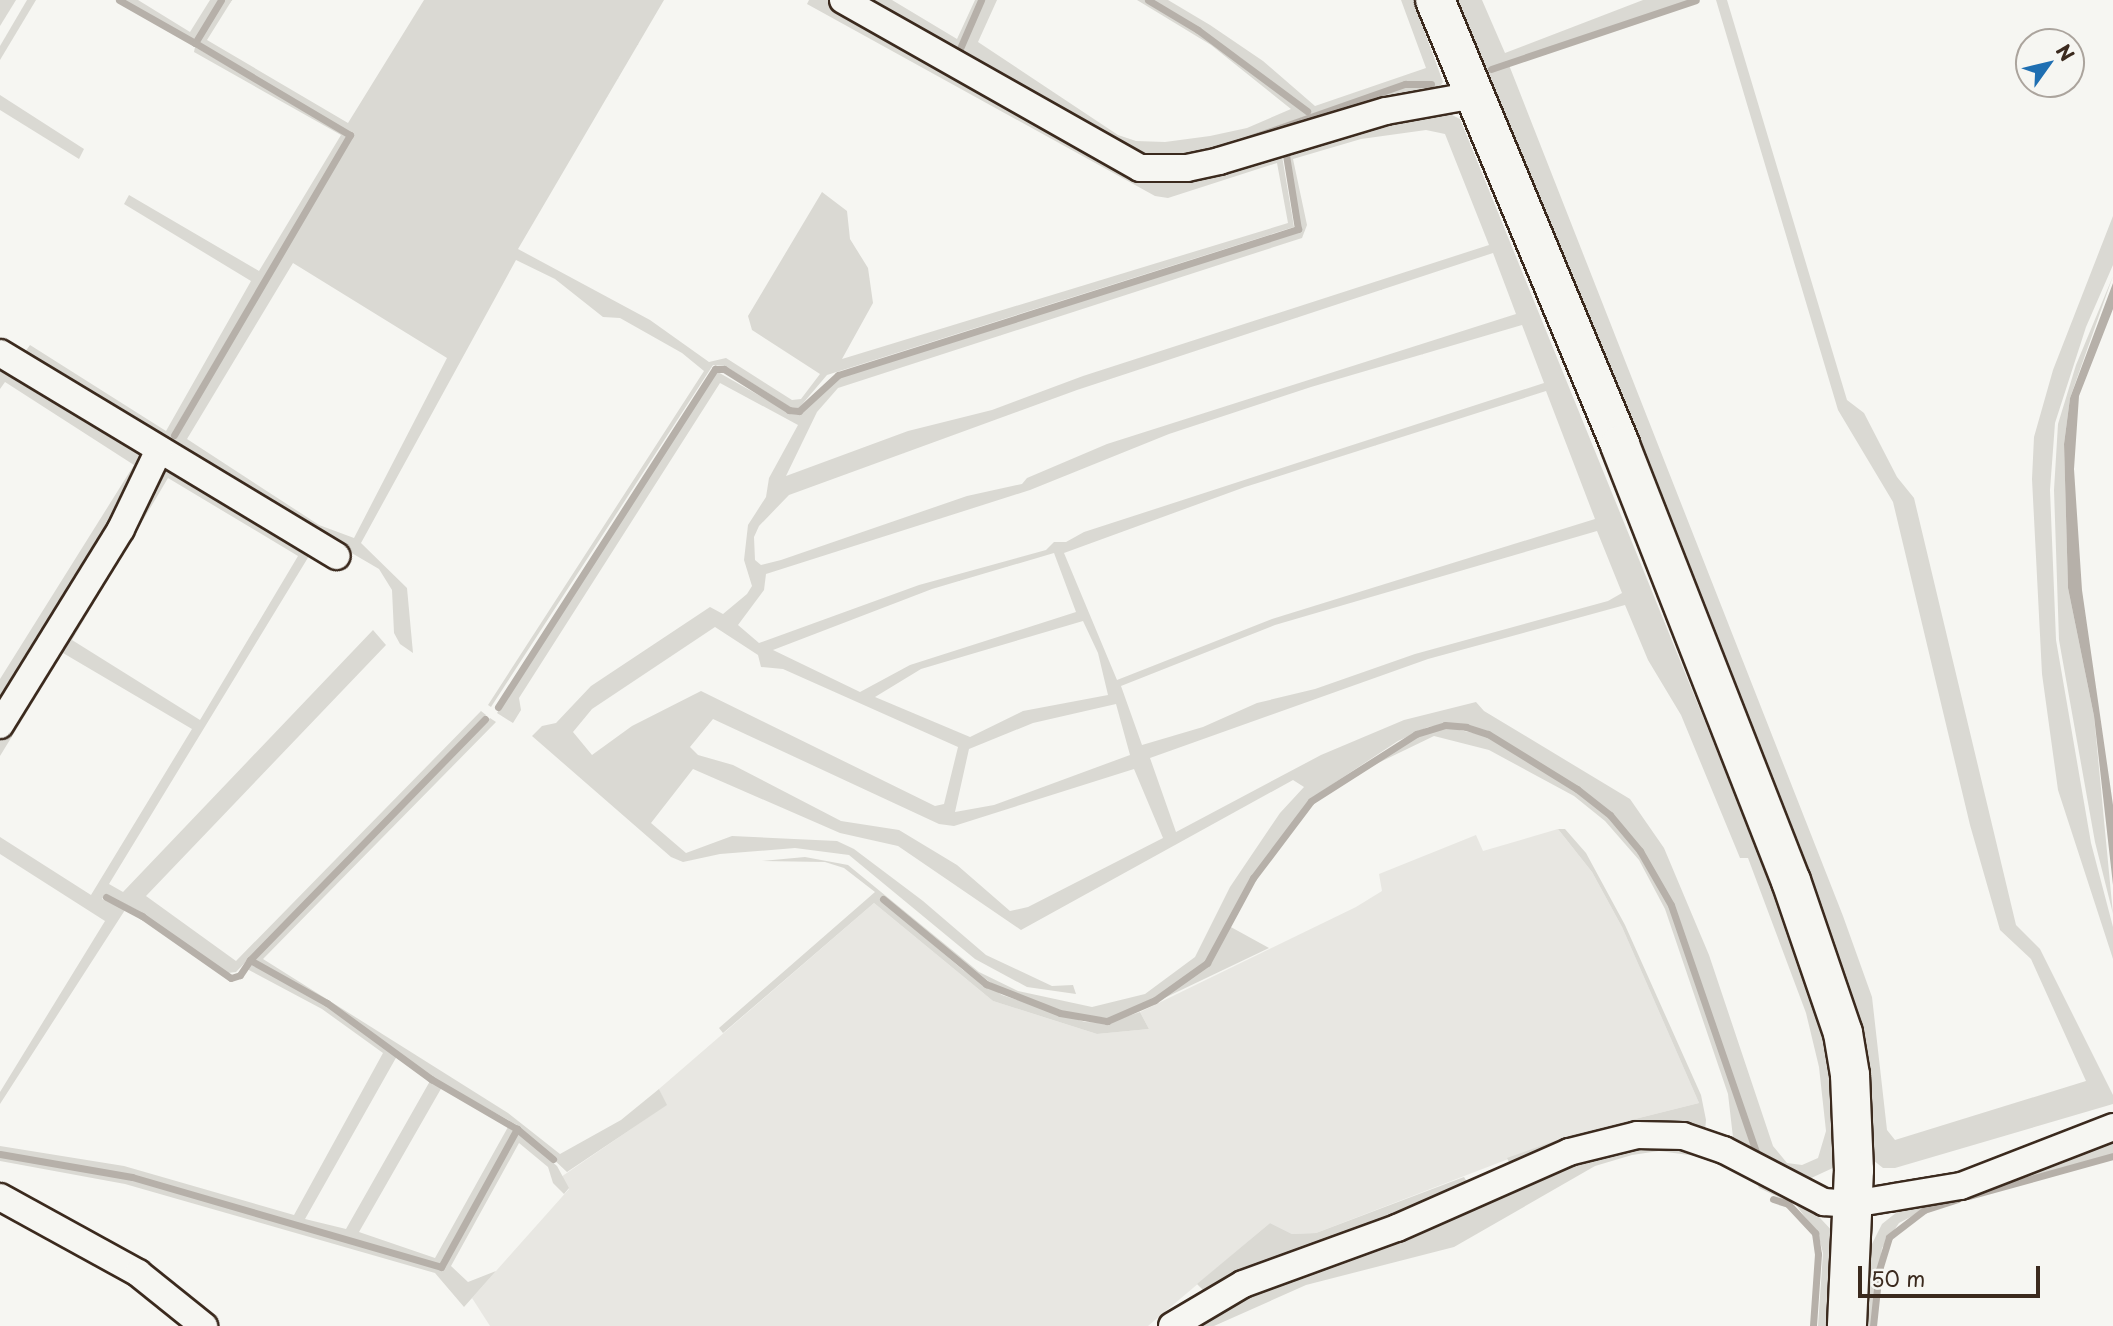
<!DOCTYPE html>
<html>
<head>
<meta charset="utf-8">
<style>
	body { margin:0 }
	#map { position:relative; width:2113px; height:1326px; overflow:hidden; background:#f6f6f2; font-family:"Playpen Sans",sans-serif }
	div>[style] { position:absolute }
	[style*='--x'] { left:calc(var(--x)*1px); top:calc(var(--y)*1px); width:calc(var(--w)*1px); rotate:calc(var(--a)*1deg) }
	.built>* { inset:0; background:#e8e7e2 }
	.green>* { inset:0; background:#dad9d3 }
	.water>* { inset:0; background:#b6b0a9 }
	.stream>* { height:7px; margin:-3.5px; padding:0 3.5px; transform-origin:3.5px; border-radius:3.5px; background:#b6b0a9 }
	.roads { filter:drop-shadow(2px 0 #3b2a1e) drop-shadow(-2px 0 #3b2a1e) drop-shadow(0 2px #3b2a1e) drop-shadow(0 -2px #3b2a1e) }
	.street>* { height:26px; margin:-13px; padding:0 13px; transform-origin:13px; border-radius:13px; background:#f6f6f2 }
	.secondary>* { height:38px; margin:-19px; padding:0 19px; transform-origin:19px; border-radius:19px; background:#f6f6f2 }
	span { translate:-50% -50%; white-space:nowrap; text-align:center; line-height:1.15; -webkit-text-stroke:6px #f6f6f2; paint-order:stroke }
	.north { position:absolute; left:2015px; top:28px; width:70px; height:70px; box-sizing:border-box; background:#f6f6f2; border:2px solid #aba49d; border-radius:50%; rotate:56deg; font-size:19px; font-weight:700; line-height:28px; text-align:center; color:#3b2a1e }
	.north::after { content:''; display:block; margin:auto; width:24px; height:32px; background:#1f6fb2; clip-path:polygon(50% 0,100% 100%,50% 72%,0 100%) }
	.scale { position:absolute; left:1858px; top:1266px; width:182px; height:32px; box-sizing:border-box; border:4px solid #3b2a1e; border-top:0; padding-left:9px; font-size:21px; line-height:24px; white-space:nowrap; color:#3b2a1e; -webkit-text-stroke:5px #f6f6f2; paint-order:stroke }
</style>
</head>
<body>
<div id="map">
	<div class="built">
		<div style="clip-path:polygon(1558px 829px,1592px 872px,1622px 927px,1699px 1103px,1571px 1135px,1316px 1233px,1292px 1234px,1270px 1223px,1148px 1326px,490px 1326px,472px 1298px,569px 1189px,561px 1177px,666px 1105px,659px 1089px,874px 903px,993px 1001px,1097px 1034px,1149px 1029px,1140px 1012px,1356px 907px,1382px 891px,1379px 874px,1476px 835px,1483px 851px)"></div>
	</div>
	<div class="green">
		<div style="clip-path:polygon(0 0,16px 0,0 26px)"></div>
		<div style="clip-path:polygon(27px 0,36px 0,0 60px,0 46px)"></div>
		<div style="clip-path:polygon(123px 0,138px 0,190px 32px,210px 0,220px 0,194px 41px)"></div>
		<div style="clip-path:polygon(evenodd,224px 0,232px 0,207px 40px,348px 123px,424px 0,664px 0,518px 249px,650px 320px,709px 362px,726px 358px,792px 400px,801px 399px,820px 374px,752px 330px,748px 316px,822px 192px,847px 211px,850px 239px,868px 268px,873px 303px,842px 359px,1288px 223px,1277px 163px,1168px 198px,1155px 196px,807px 4px,809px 0,830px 0,1127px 168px,1446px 112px,1460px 119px,1764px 867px,1816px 1009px,1829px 1064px,1835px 1167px,1809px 1179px,1762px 1160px,1672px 904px,1628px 833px,1578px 787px,1489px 732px,1455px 724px,1428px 727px,1398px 741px,1310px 799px,1252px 877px,1206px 962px,1190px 977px,1125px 1014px,1106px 1019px,1086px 1018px,1003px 992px,882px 901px,963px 970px,1002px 995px,1085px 1022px,1107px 1023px,1140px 1012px,1149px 1029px,1097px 1034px,993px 1001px,874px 903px,723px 1033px,719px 1028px,875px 892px,844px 868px,825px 862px,762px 861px,805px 857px,848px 865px,979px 972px,1018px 991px,1092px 1007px,1145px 994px,1195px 957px,1230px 887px,1280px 813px,1304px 787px,1293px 780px,1021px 930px,898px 846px,840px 833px,693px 769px,651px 823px,686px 853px,732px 836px,837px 841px,854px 849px,923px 901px,986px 955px,1052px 986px,1073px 985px,1076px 994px,1027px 987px,975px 959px,849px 855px,795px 848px,720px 854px,683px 862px,671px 857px,532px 736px,542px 726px,556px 723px,591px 686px,710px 607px,723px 614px,747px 594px,752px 586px,744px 560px,748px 525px,766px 497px,769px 478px,798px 425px,720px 383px,519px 698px,521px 710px,513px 723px,497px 713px,716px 371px,788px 412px,800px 413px,838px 377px,1300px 231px,1288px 155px,1282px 156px,1294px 227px,827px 375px,799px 408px,790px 407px,725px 366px,713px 365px,491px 707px,488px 705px,704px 371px,682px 353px,620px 318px,603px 317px,555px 279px,516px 260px,361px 543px,407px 588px,413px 653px,400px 644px,394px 633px,392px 590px,379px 569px,20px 359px,30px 345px,166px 431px,251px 281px,124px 204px,129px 195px,259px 271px,341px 135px,194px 52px,195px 47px,348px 135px,171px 435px,177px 437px,353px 134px,198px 43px,224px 0,1426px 130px,1445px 134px,1489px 245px,1083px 376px,992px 410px,908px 431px,786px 476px,817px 412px,838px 388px,1302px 238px,1307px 225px,1293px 159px,1361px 139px,1426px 130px,224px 0,1493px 253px,1516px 314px,1107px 444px,1027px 478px,1022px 484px,967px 496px,781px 560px,761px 565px,755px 560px,754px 537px,759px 526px,789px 495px,1077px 390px,1493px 253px,224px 0,293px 263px,447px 358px,354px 538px,319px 525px,187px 439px,293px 263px,224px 0,1522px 325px,1544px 383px,1084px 532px,1066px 542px,1054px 542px,1046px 550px,919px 585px,759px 643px,738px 625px,764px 590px,766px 574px,1030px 490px,1169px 434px,1311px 387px,1522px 325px,224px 0,1546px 391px,1595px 519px,1272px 619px,1117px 680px,1064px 553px,1245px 487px,1546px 391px,224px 0,1597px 531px,1622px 593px,1608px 601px,1415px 654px,1315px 689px,1257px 703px,1203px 727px,1142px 745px,1121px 686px,1275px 625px,1597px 531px,224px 0,1054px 553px,1076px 612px,910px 665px,860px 692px,773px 650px,932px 589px,1054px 553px,224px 0,1625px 605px,1648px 660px,1681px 715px,1740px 858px,1748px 858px,1806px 1013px,1819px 1067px,1826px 1131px,1818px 1158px,1802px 1165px,1787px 1163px,1773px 1146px,1709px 955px,1664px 848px,1630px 799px,1484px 711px,1476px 702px,1404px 720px,1321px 755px,1176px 832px,1150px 758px,1428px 659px,1625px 605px,224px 0,1083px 621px,1098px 653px,1108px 695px,1023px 711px,970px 737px,875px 697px,921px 669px,1083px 621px,224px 0,715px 627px,758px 655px,761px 667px,783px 669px,958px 747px,944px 804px,935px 806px,701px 691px,632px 726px,592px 755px,573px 732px,592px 709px,715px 627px,224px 0,1116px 704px,1130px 755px,994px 805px,955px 812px,969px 749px,1033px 723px,1116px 704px,224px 0,713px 719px,939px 824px,954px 826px,1134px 769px,1163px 838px,1028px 907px,1010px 911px,957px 865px,899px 830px,841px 821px,733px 765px,698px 755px,690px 747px,713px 719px)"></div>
		<div style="clip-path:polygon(855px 0,863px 0,952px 51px,1067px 123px,1116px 148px,1160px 161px,1215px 151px,1405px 86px,1435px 83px,1405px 82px,1214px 148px,1160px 158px,1118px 145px,1069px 120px,959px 52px,983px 0,997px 0,978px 42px,1118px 135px,1136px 141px,1165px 142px,1210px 136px,1247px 128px,1291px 109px,1211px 45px,1137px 0,1145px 0,1197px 32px,1300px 108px,1304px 107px,1241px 58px,1152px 0,1168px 0,1210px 25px,1263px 61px,1315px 106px,1426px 68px,1401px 0,1413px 0,1443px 82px,1434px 94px,1206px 159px,1147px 164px,1088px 138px)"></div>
		<div style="clip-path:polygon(869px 0,892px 0,957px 39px,975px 0,979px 0,956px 51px)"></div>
		<div style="clip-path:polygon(1453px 0,1482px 0,1505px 53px,1643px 0,1690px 0,1489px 70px,1509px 65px,1843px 916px,1872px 997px,1887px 1130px,1895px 1140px,2086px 1081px,2031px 959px,2000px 930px,1970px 825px,1893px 502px,1838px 410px,1716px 0,1727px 0,1847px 400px,1864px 413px,1897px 477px,1914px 498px,2016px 925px,2040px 949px,2113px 1095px,2113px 1104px,1895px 1168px,1883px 1168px,1873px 1160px)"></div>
		<div style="clip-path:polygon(0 95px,84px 149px,79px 159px,0 110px)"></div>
		<div style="clip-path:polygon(2113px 216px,2113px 265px,2086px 327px,2055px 423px,2050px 490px,2056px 640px,2091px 843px,2113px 927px,2113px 959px,2058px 790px,2042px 674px,2032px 479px,2034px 437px,2053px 370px)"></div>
		<div style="clip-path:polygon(2113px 276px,2070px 398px,2064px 444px,2068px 588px,2094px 716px,2113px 914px,2095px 842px,2059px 640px,2054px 490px,2058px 424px,2076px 365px)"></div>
		<div style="clip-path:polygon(0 363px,141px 447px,146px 466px,0 713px,0 679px,134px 465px,5px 382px,0 389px)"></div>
		<div style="clip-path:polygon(evenodd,165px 463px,330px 559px,331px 568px,309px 556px,109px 884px,123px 892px,373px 630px,386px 645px,146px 896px,236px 961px,481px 711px,486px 715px,236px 972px,228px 973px,137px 910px,105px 894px,102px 899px,125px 910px,0 1104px,0 1092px,105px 921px,0 854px,0 837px,91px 895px,192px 729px,63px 653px,0 756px,0 734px,165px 463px,168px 478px,298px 556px,200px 720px,72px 640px,168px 478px)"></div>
		<div style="clip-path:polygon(490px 718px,496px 722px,263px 959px,508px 1113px,560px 1154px,621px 1120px,659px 1089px,667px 1105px,567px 1172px,517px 1125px,433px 1078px,328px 1001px,253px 960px)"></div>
		<div style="clip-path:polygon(1445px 727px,1488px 736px,1576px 790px,1608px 816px,1638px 853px,1669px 906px,1754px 1152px,1734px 1146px,1728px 1094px,1665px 909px,1639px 860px,1605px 821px,1574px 796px,1489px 750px,1434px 736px,1345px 779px,1400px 744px)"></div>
		<div style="clip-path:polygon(1558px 829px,1565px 829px,1586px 853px,1625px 925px,1701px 1095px,1706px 1120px,1705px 1131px,1512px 1168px,1507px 1158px,1571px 1135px,1699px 1103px,1622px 927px,1592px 872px)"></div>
		<div style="clip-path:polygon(1229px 926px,1269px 948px,1156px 1002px,1209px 964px)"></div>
		<div style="clip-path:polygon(251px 963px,327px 1004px,397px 1056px,305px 1219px,346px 1229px,430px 1081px,442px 1087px,359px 1232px,435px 1258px,508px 1127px,514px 1131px,439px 1265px,131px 1176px,0 1152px,0 1146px,124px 1166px,294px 1215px,383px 1053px,322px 1009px,247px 969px)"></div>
		<div style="clip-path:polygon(518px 1133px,557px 1166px,569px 1188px,564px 1194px,553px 1183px,548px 1167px,519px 1143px,451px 1266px,468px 1282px,496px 1271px,464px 1307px,435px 1273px,125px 1184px,0 1161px,0 1156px,130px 1179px,442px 1269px)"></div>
		<div style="clip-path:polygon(2113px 1140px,2113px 1154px,1939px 1202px,1899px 1223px,1882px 1248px,1871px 1326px,1865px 1326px,1871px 1246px,1882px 1224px,1892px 1216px,1903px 1208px)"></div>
		<div style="clip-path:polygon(1648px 1141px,1726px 1160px,1659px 1151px,1632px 1155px,1595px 1166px,1454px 1247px,1306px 1285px,1214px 1326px,1184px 1326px,1560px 1163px)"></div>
		<div style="clip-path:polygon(1752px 1173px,1807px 1204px,1835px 1234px,1837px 1326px,1818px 1326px,1823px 1253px,1818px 1234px,1796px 1205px,1759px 1188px)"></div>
		<div style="clip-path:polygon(1464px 1177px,1470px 1187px,1208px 1295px,1197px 1284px,1270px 1223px,1292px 1234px,1316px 1233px)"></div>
	</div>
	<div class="water">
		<div style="clip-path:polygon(2113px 283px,2113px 309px,2079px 396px,2074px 469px,2082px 590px,2113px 805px,2113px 885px,2094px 716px,2068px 588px,2064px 444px,2070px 398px)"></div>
	</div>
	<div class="stream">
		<div style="--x:119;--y:0;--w:87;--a:29.5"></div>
		<div style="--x:195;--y:43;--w:50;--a:-58.8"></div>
		<div style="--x:1148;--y:0;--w:58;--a:31"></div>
		<div style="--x:1198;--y:30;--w:136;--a:36.6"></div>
		<div style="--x:958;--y:53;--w:58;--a:-66.5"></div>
		<div style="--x:1491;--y:69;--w:216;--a:-18.6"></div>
		<div style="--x:1242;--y:141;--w:173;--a:-19.3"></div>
		<div style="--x:1405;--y:84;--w:26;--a:0"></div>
		<div style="--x:174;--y:435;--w:348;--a:-59.6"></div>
		<div style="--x:350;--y:135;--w:180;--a:-149.3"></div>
		<div style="--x:498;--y:707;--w:402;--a:-57.3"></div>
		<div style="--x:715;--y:369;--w:9;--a:0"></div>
		<div style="--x:724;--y:369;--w:77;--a:32.2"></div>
		<div style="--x:789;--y:410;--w:10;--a:6"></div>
		<div style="--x:799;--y:411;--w:53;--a:-42.7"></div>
		<div style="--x:838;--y:375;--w:483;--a:-17.6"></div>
		<div style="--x:1298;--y:229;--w:75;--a:-99.2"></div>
		<div style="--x:485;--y:719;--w:337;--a:134.3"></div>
		<div style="--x:250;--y:960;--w:88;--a:29.2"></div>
		<div style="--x:327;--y:1003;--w:129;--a:36.2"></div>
		<div style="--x:431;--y:1079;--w:99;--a:30.2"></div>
		<div style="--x:517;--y:1129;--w:47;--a:39.8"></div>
		<div style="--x:106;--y:897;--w:41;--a:27.8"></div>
		<div style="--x:142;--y:916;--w:108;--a:34.9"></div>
		<div style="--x:231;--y:978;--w:9;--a:-18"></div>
		<div style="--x:240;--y:975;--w:18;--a:-56"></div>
		<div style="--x:883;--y:899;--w:134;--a:39.5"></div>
		<div style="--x:986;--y:984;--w:79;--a:21.4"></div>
		<div style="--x:1060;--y:1013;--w:48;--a:9.7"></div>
		<div style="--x:1107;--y:1021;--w:52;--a:-23.6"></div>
		<div style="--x:1155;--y:1000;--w:64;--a:-35.4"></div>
		<div style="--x:1207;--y:963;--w:97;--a:-61.6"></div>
		<div style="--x:1253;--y:878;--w:96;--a:-53"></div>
		<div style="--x:1311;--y:801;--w:125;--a:-32.5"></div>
		<div style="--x:1416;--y:734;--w:30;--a:-17"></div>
		<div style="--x:1445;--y:725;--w:21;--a:5"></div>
		<div style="--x:1466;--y:727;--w:23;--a:18"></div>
		<div style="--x:1488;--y:734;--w:105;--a:31.7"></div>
		<div style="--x:1577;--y:789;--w:42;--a:38.2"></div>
		<div style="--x:1610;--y:815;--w:47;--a:50.2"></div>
		<div style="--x:1640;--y:851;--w:62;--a:60.1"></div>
		<div style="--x:1671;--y:905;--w:267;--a:71"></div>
		<div style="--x:0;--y:1154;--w:134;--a:9.9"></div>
		<div style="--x:132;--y:1177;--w:322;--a:16.2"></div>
		<div style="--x:441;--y:1267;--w:158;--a:-61.2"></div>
		<div style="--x:1969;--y:1196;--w:149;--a:-15.5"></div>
		<div style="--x:1773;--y:1199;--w:16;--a:18"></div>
		<div style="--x:1788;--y:1204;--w:40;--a:47"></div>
		<div style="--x:1815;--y:1233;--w:21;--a:82"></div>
		<div style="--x:1818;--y:1254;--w:72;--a:94"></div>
		<div style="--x:1873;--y:1326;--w:56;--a:-83.9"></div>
		<div style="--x:1879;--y:1270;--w:34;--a:-73"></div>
		<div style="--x:1889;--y:1237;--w:44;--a:-37.6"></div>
		<div style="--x:1924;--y:1210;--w:35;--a:-18"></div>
	</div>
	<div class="roads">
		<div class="street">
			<div style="--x:843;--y:0;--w:341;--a:29.5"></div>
			<div style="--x:1140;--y:168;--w:47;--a:0"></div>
			<div style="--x:1187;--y:168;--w:33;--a:-12"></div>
			<div style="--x:1219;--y:161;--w:174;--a:-16.7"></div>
			<div style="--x:1386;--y:111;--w:90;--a:-10.2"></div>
			<div style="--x:0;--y:353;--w:393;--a:31.1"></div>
			<div style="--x:0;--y:725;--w:230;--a:-58.3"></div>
			<div style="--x:121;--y:529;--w:88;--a:-64.3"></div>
			<div style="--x:0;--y:1197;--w:158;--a:28.8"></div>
			<div style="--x:138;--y:1273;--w:85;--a:38.8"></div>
			<div style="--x:1172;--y:1326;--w:82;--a:-30.6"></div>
			<div style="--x:1243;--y:1284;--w:164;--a:-20"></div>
			<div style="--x:1397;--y:1228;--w:188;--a:-23.8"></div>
			<div style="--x:1569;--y:1152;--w:70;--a:-14"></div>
			<div style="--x:1637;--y:1135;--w:46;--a:1.2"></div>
			<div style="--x:1683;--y:1136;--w:43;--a:18.9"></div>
			<div style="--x:1724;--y:1150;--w:113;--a:27.5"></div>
			<div style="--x:1824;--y:1202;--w:29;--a:4"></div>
			<div style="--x:1853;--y:1204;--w:109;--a:-9.5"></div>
			<div style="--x:1961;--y:1186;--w:163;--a:-21.2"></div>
		</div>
		<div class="secondary">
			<div style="--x:1435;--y:0;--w:482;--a:67.4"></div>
			<div style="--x:1620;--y:445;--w:468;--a:68.6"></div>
			<div style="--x:1791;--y:881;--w:161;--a:71.1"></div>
			<div style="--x:1843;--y:1033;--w:43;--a:80.5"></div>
			<div style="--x:1850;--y:1075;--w:95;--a:87.6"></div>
			<div style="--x:1854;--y:1170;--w:156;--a:92.6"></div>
		</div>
	</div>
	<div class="north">N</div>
	<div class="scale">50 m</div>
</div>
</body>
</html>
